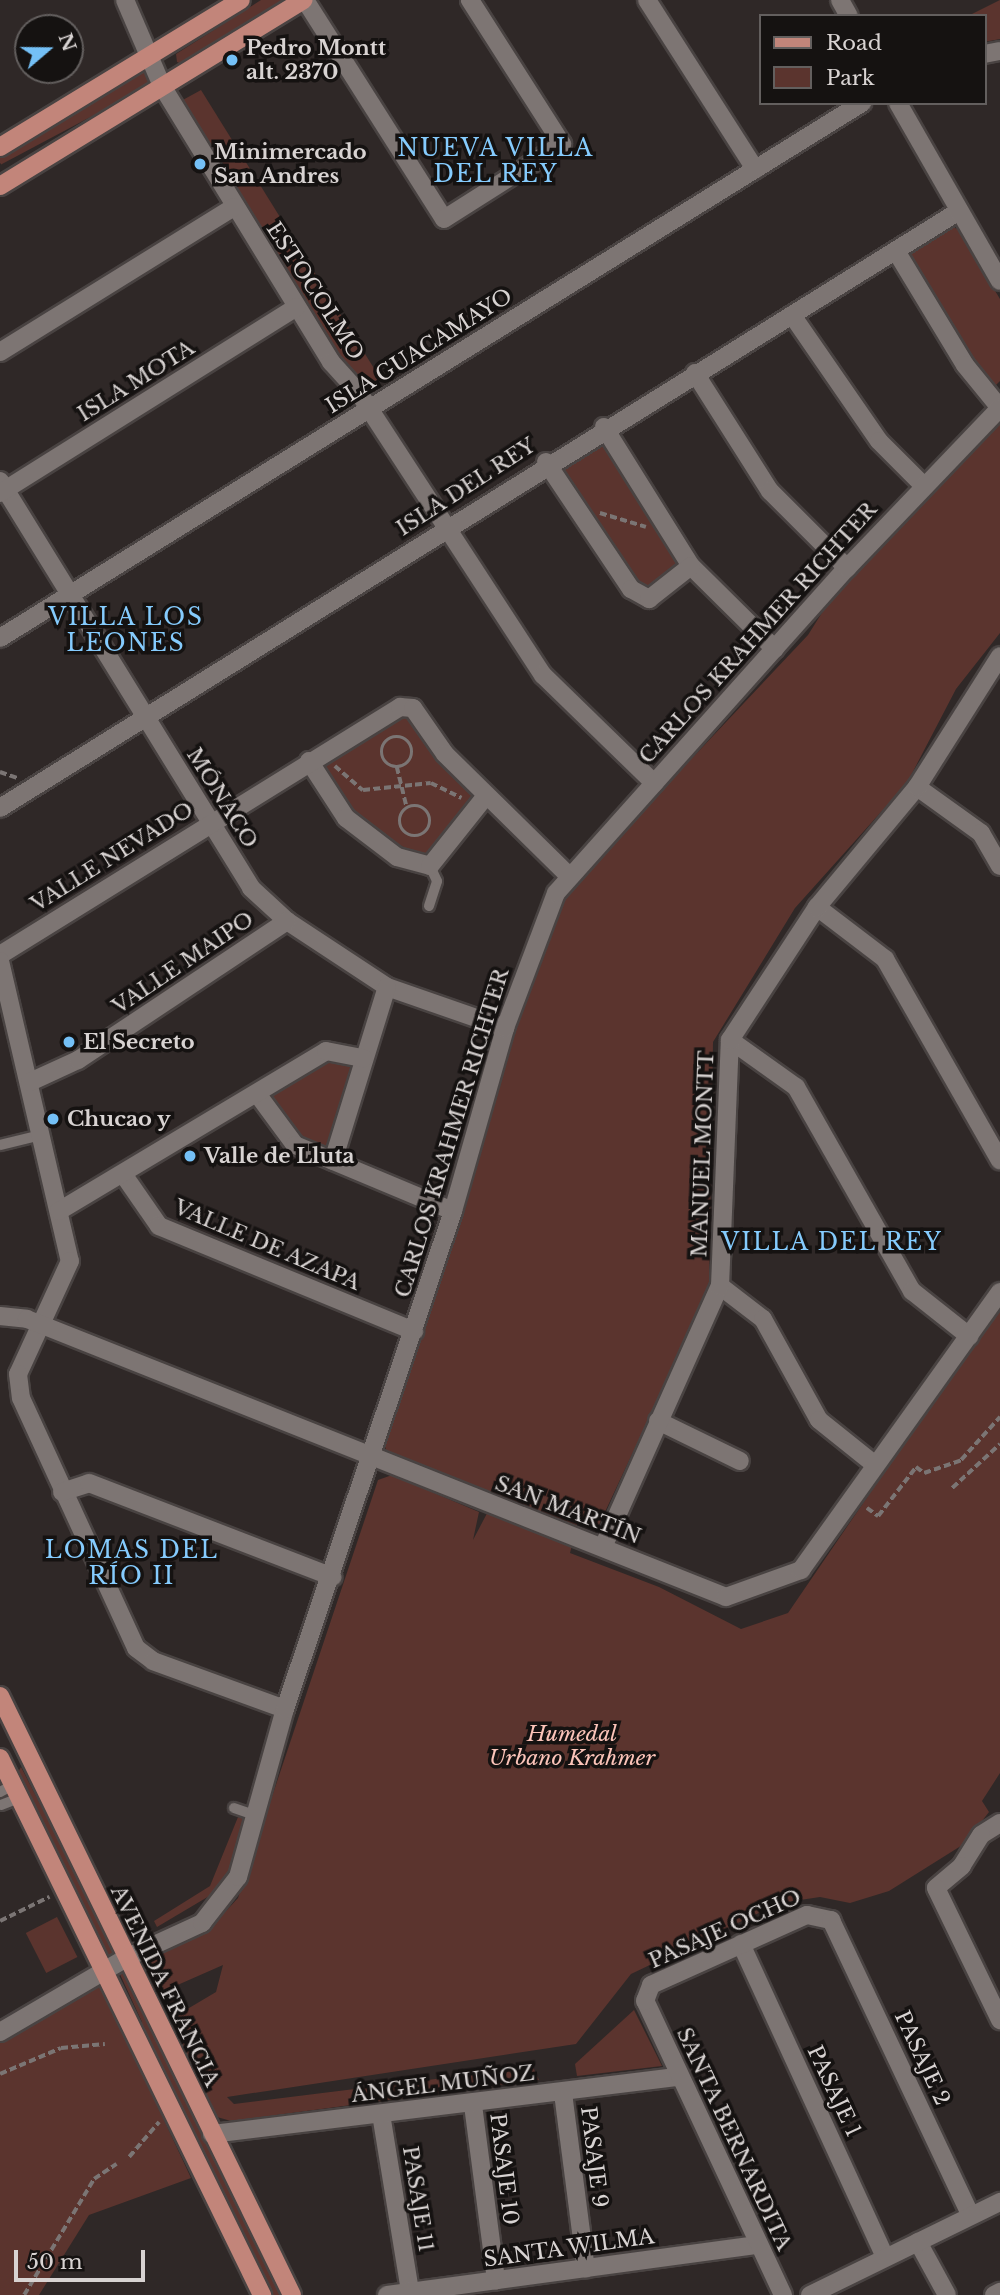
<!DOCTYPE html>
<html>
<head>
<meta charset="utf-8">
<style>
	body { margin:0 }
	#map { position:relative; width:1000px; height:2295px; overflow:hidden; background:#2f2827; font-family:"Libre Baskerville",serif }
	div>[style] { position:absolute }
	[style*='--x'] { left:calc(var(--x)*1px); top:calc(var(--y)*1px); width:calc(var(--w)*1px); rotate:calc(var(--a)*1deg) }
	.green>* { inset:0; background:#5b342e; transform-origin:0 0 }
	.path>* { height:3.5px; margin-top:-1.75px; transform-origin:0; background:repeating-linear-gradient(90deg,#7b7574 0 7px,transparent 0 10.5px) }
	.path>.ring { margin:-1.75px; padding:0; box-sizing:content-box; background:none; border:3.5px solid #7b7574; border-radius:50% }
	.roads { filter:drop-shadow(2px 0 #494342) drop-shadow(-2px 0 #494342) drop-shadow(0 2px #494342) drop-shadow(0 -2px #494342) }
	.lane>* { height:10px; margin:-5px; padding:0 5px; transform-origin:5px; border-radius:5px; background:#7d7573 }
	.street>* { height:18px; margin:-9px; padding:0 9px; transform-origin:9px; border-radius:9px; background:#7d7573 }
	.secondary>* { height:18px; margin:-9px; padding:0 9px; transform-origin:9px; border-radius:9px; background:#7d7573 }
	.primary>* { height:18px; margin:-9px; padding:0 9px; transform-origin:9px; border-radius:9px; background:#c2857a }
	.dots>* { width:19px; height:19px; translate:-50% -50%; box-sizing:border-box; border:4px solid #151211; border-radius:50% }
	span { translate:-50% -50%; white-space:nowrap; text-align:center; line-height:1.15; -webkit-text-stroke:7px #151211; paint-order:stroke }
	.poi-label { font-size:21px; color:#d8d3d2; font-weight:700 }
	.left { translate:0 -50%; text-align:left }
	.street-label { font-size:21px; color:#d8d3d2 }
	.park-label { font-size:21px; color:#fcc4b9; font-style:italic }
	.neighbourhood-label { font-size:23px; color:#85cbfd; letter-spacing:2px }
	.legend { position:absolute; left:759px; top:14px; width:228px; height:91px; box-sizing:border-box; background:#151211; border:2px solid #635f5e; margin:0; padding:9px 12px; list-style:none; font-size:21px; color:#d8d3d2 }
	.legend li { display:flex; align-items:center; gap:14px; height:35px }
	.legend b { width:35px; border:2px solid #635f5e }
	.north { position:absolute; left:14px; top:14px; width:70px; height:70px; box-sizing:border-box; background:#151211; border:2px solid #635f5e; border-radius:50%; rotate:70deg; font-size:19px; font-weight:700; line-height:28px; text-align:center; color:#d8d3d2 }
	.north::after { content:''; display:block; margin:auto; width:24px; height:32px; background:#74c0f6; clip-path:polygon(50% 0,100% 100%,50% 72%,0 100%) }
	.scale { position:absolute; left:14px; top:2250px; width:131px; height:32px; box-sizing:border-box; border:4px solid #d8d3d2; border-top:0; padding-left:9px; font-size:21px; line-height:24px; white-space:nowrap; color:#d8d3d2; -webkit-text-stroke:5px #151211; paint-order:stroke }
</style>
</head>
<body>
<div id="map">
	<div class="green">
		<div style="clip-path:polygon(261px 0,288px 0,184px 65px,177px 62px,176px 54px)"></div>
		<div style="clip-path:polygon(1000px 0,1000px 39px,984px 42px,984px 16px,968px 16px)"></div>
		<div style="left:145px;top:71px;width:15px;height:171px;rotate:62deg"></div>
		<div style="clip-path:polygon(201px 90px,380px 378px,354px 394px,182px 111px,181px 101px)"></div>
		<div style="clip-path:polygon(949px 226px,958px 229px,1000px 299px,1000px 381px,992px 389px,906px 254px)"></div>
		<div style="clip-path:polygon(evenodd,1000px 424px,1000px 633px,956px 689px,907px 783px,795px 908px,713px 1042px,709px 1290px,597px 1529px,578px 1521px,570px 1553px,659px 1587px,741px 1629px,788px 1613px,1000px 1303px,1000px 1773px,982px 1801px,989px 1812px,964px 1844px,889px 1891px,850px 1903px,820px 1897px,780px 1903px,631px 1974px,576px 2044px,227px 2097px,234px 2104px,533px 2067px,539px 2080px,231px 2121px,217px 2117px,209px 2099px,189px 2102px,281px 2295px,271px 2295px,178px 2104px,158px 2107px,191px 2178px,89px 2215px,39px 2295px,0 2295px,0 2042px,88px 1987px,102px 1987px,121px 2028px,142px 2022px,118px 1970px,123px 1967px,149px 2020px,168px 2015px,147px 1972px,154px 1956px,213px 1925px,238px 1898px,378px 1480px,392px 1475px,479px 1512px,473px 1540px,494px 1500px,388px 1454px,385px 1447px,515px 1029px,564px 894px,808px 635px,840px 584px,1000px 424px,223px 1965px,216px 1992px,184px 2011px,173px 1987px,223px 1965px)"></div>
		<div style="clip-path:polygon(605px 442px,681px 561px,678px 572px,651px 590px,632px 584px,562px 470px)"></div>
		<div style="clip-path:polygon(396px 715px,412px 720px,471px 792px,472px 805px,429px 853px,417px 855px,354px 818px,323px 769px,323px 759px)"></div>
		<div style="clip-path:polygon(330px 1056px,349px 1058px,354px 1070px,331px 1146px,323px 1151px,295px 1139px,270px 1106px,271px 1092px)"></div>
		<div style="clip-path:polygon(21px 1767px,117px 1953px,113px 1957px,108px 1958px,17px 1774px)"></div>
		<div style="clip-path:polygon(238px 1817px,245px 1819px,229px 1872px,216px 1892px,157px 1927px,154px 1921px,210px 1886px)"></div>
		<div style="left:57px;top:1917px;width:45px;height:35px;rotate:63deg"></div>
		<div style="clip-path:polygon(634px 2010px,662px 2066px,577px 2076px,575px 2064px)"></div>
	</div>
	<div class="path">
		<div style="--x:600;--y:513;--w:48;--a:16.9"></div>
		<div class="ring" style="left:382px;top:737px;width:26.5px;height:26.5px"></div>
		<div style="--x:335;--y:766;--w:37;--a:41"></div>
		<div style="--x:363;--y:790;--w:68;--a:-5.9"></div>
		<div style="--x:431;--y:783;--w:34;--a:26"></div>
		<div style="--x:397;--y:767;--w:42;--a:76.3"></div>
		<div style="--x:0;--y:772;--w:18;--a:19"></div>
		<div class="ring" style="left:400px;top:806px;width:26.5px;height:26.5px"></div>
		<div style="--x:952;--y:1488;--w:65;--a:-42.5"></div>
		<div style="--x:867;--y:1508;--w:14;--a:36"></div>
		<div style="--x:878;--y:1516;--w:62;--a:-52.2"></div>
		<div style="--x:916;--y:1467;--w:10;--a:37"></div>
		<div style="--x:924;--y:1473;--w:39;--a:-19"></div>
		<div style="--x:961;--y:1460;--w:58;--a:-47.8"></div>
		<div style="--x:0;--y:1921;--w:55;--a:-26.1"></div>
		<div style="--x:0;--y:2074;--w:66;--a:-23.1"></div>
		<div style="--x:61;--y:2048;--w:44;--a:-5.2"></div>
		<div style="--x:129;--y:2157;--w:46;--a:-49.4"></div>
		<div style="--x:24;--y:2295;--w:135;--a:-58.9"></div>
		<div style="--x:94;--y:2179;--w:27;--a:-34"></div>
	</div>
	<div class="roads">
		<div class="lane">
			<div style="--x:429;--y:906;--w:26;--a:-72"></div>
			<div style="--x:437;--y:881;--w:17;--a:-115"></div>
			<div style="--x:0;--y:1145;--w:42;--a:-13.7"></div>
			<div style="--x:0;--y:1792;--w:15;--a:-28"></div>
			<div style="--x:1;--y:1805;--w:19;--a:-21"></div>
			<div style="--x:234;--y:1808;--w:24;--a:19"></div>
		</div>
		<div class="street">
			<div style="--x:125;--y:0;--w:94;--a:66.7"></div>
			<div style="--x:162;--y:86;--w:324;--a:58.5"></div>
			<div style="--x:331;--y:362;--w:42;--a:47.9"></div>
			<div style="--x:359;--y:393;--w:337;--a:56.9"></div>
			<div style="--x:543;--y:675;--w:155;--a:44.2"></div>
			<div style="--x:305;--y:0;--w:259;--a:57.6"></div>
			<div style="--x:444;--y:219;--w:140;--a:-32.4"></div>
			<div style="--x:562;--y:144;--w:171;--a:-122.6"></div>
			<div style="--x:647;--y:0;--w:201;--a:57.4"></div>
			<div style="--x:984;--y:54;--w:16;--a:-11"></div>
			<div style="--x:896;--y:251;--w:133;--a:58.8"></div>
			<div style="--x:965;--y:365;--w:55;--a:50.9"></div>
			<div style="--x:792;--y:315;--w:153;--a:55.4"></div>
			<div style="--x:879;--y:441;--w:62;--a:45"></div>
			<div style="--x:0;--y:352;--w:275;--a:-31.8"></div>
			<div style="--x:695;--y:373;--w:140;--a:57.6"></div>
			<div style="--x:770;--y:491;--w:109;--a:45"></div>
			<div style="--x:604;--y:427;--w:164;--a:58"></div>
			<div style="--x:691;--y:566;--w:118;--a:44.7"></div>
			<div style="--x:546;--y:462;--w:153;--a:56.2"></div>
			<div style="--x:631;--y:589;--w:21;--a:29"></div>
			<div style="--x:649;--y:599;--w:53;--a:-38.2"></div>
			<div style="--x:0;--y:481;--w:478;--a:58.3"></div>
			<div style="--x:251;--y:888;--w:49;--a:42.5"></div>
			<div style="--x:287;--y:921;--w:120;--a:33.4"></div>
			<div style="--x:387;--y:987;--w:125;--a:19.2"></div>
			<div style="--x:0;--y:493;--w:350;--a:-32.1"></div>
			<div style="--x:0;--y:638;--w:1015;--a:-31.83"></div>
			<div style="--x:309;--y:761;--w:68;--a:57"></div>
			<div style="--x:346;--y:818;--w:64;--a:37.4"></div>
			<div style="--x:397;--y:857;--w:34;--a:15"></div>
			<div style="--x:430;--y:866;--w:88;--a:-51.4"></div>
			<div style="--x:917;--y:787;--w:79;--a:35.7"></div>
			<div style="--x:981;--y:833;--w:38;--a:60"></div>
			<div style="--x:0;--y:808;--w:1130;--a:-31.9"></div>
			<div style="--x:817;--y:907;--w:86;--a:37.4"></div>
			<div style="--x:885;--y:959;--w:232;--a:60.3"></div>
			<div style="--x:0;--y:955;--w:471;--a:-31.8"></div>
			<div style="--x:400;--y:707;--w:13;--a:4"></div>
			<div style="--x:413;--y:708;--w:56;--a:55.2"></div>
			<div style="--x:445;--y:754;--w:174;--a:44.5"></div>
			<div style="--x:0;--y:961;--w:308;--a:76.9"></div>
			<div style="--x:70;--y:1261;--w:124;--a:114.7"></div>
			<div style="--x:18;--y:1374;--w:24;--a:83"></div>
			<div style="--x:21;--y:1398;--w:275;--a:65.3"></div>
			<div style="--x:136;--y:1648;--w:21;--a:37"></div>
			<div style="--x:153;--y:1661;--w:140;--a:20"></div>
			<div style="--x:730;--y:1040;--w:81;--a:35.5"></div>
			<div style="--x:796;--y:1087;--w:235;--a:60.4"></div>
			<div style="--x:912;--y:1291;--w:73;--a:38.3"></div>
			<div style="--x:30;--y:1082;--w:53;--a:-24.6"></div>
			<div style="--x:78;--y:1060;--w:251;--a:-33.6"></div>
			<div style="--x:258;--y:1095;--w:62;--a:53.5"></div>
			<div style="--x:295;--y:1145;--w:171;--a:22.7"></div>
			<div style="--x:333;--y:1161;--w:182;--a:-72.8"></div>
			<div style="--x:123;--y:1174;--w:63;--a:55.3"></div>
			<div style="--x:159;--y:1226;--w:276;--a:22.4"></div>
			<div style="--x:59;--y:1211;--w:311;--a:-30.9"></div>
			<div style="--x:326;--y:1051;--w:38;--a:11"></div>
			<div style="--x:720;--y:1286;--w:54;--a:37.5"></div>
			<div style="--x:763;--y:1319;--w:115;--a:61"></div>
			<div style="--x:819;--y:1420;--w:70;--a:38.7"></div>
			<div style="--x:658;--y:1421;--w:91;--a:26"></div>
			<div style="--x:62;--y:1492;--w:28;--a:-18"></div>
			<div style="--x:89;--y:1483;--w:261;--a:21.1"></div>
			<div style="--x:603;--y:1547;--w:286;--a:-65.9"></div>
			<div style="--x:720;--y:1286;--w:246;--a:-87.7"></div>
			<div style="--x:730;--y:1040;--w:159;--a:-56.8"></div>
			<div style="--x:817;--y:907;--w:156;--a:-50.2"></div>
			<div style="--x:917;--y:787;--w:155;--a:-57.6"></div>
			<div style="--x:1000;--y:1823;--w:22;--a:148"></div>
			<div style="--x:981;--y:1835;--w:36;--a:122"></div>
			<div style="--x:962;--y:1866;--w:34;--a:140"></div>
			<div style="--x:936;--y:1888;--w:147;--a:64.1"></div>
			<div style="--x:741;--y:1944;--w:345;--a:65.3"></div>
			<div style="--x:563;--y:2093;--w:177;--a:82.6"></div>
			<div style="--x:473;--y:2105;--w:177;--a:82.5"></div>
			<div style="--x:381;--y:2114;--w:180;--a:80.7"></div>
			<div style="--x:212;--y:2134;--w:469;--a:-7"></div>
			<div style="--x:918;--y:2242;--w:60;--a:61.3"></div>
			<div style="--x:387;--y:2295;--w:374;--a:-7.7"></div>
			<div style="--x:783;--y:2295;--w:325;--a:-115.1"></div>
			<div style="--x:645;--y:2001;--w:17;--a:-69"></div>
			<div style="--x:651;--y:1985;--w:171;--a:-24.2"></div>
			<div style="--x:807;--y:1915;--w:25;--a:12"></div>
			<div style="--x:831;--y:1920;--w:327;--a:64.7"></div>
			<div style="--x:810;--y:2295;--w:212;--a:-26.1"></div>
			<div style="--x:994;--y:2295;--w:7;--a:-27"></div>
		</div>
		<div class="secondary">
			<div style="--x:840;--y:0;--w:18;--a:61"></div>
			<div style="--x:898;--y:103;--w:205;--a:60.2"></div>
			<div style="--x:0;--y:1316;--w:27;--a:6"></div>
			<div style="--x:27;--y:1319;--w:752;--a:21.69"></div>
			<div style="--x:726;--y:1597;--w:80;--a:-19.8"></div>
			<div style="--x:801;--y:1570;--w:342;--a:-54.4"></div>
			<div style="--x:0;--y:2032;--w:146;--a:-30.4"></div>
			<div style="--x:126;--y:1958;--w:84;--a:-24.7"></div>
			<div style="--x:202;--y:1923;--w:58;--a:-52"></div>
			<div style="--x:238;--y:1877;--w:174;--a:-74.4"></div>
			<div style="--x:285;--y:1709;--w:526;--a:-71.36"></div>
			<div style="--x:453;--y:1211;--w:190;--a:-74.1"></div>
			<div style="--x:505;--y:1028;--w:144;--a:-69.3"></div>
			<div style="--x:556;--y:893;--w:436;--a:-48.2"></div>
			<div style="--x:847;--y:568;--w:221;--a:-46.3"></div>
		</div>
		<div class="primary">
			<div style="--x:0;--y:147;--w:282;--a:-31.4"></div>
			<div style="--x:0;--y:186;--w:356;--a:-31.5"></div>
			<div style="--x:0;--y:1696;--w:666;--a:64.01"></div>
			<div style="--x:0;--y:1758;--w:598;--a:63.99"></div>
		</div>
	</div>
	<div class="dots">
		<div style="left:232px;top:60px;background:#74c0f6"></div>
		<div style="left:200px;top:164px;background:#74c0f6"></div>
		<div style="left:69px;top:1042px;background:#74c0f6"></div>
		<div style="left:53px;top:1119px;background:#74c0f6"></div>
		<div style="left:190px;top:1156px;background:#74c0f6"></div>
	</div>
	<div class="poi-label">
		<span class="left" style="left:246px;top:60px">Pedro Montt<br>alt. 2370</span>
		<span class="left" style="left:214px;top:164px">Minimercado<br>San Andres</span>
		<span class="left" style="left:83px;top:1042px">El Secreto</span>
		<span class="left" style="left:67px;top:1119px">Chucao y</span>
		<span class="left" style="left:204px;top:1156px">Valle de Lluta</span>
	</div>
	<div class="street-label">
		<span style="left:315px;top:291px;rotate:57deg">ESTOCOLMO</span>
		<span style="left:419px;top:351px;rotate:-32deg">ISLA GUACAMAYO</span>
		<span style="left:136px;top:381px;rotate:-32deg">ISLA MOTA</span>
		<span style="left:466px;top:487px;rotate:-33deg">ISLA DEL REY</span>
		<span style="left:758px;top:633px;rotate:-48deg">CARLOS KRAHMER RICHTER</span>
		<span style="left:222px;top:798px;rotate:58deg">MÓNACO</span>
		<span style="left:112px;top:857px;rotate:-32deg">VALLE NEVADO</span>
		<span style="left:183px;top:963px;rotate:-34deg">VALLE MAIPO</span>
		<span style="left:452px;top:1133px;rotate:-73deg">CARLOS KRAHMER RICHTER</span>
		<span style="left:703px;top:1154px;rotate:-88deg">MANUEL MONTT</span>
		<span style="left:267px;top:1245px;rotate:23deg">VALLE DE AZAPA</span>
		<span style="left:568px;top:1510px;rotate:21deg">SAN MARTÍN</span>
		<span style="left:725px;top:1929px;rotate:-24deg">PASAJE OCHO</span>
		<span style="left:165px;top:1986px;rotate:64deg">AVENIDA FRANCIA</span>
		<span style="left:922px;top:2058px;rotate:65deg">PASAJE 2</span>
		<span style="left:443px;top:2084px;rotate:-7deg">ÁNGEL MUÑOZ</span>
		<span style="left:834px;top:2091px;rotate:65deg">PASAJE 1</span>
		<span style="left:734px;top:2139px;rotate:65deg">SANTA BERNARDITA</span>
		<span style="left:594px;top:2157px;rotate:83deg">PASAJE 9</span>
		<span style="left:504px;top:2169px;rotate:83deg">PASAJE 10</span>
		<span style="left:418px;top:2199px;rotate:81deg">PASAJE 11</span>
		<span style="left:569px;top:2248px;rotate:-8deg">SANTA WILMA</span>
	</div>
	<div class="park-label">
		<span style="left:572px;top:1746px">Humedal<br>Urbano Krahmer</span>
	</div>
	<div class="neighbourhood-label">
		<span style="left:496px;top:161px">NUEVA VILLA<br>DEL REY</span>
		<span style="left:126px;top:630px">VILLA LOS<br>LEONES</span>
		<span style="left:832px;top:1242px">VILLA DEL REY</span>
		<span style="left:132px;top:1563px">LOMAS DEL<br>RÍO II</span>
	</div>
	<ul class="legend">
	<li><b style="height:9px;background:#c2857a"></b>Road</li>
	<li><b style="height:19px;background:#5b342e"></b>Park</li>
	</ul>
	<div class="north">N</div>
	<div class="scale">50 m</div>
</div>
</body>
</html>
